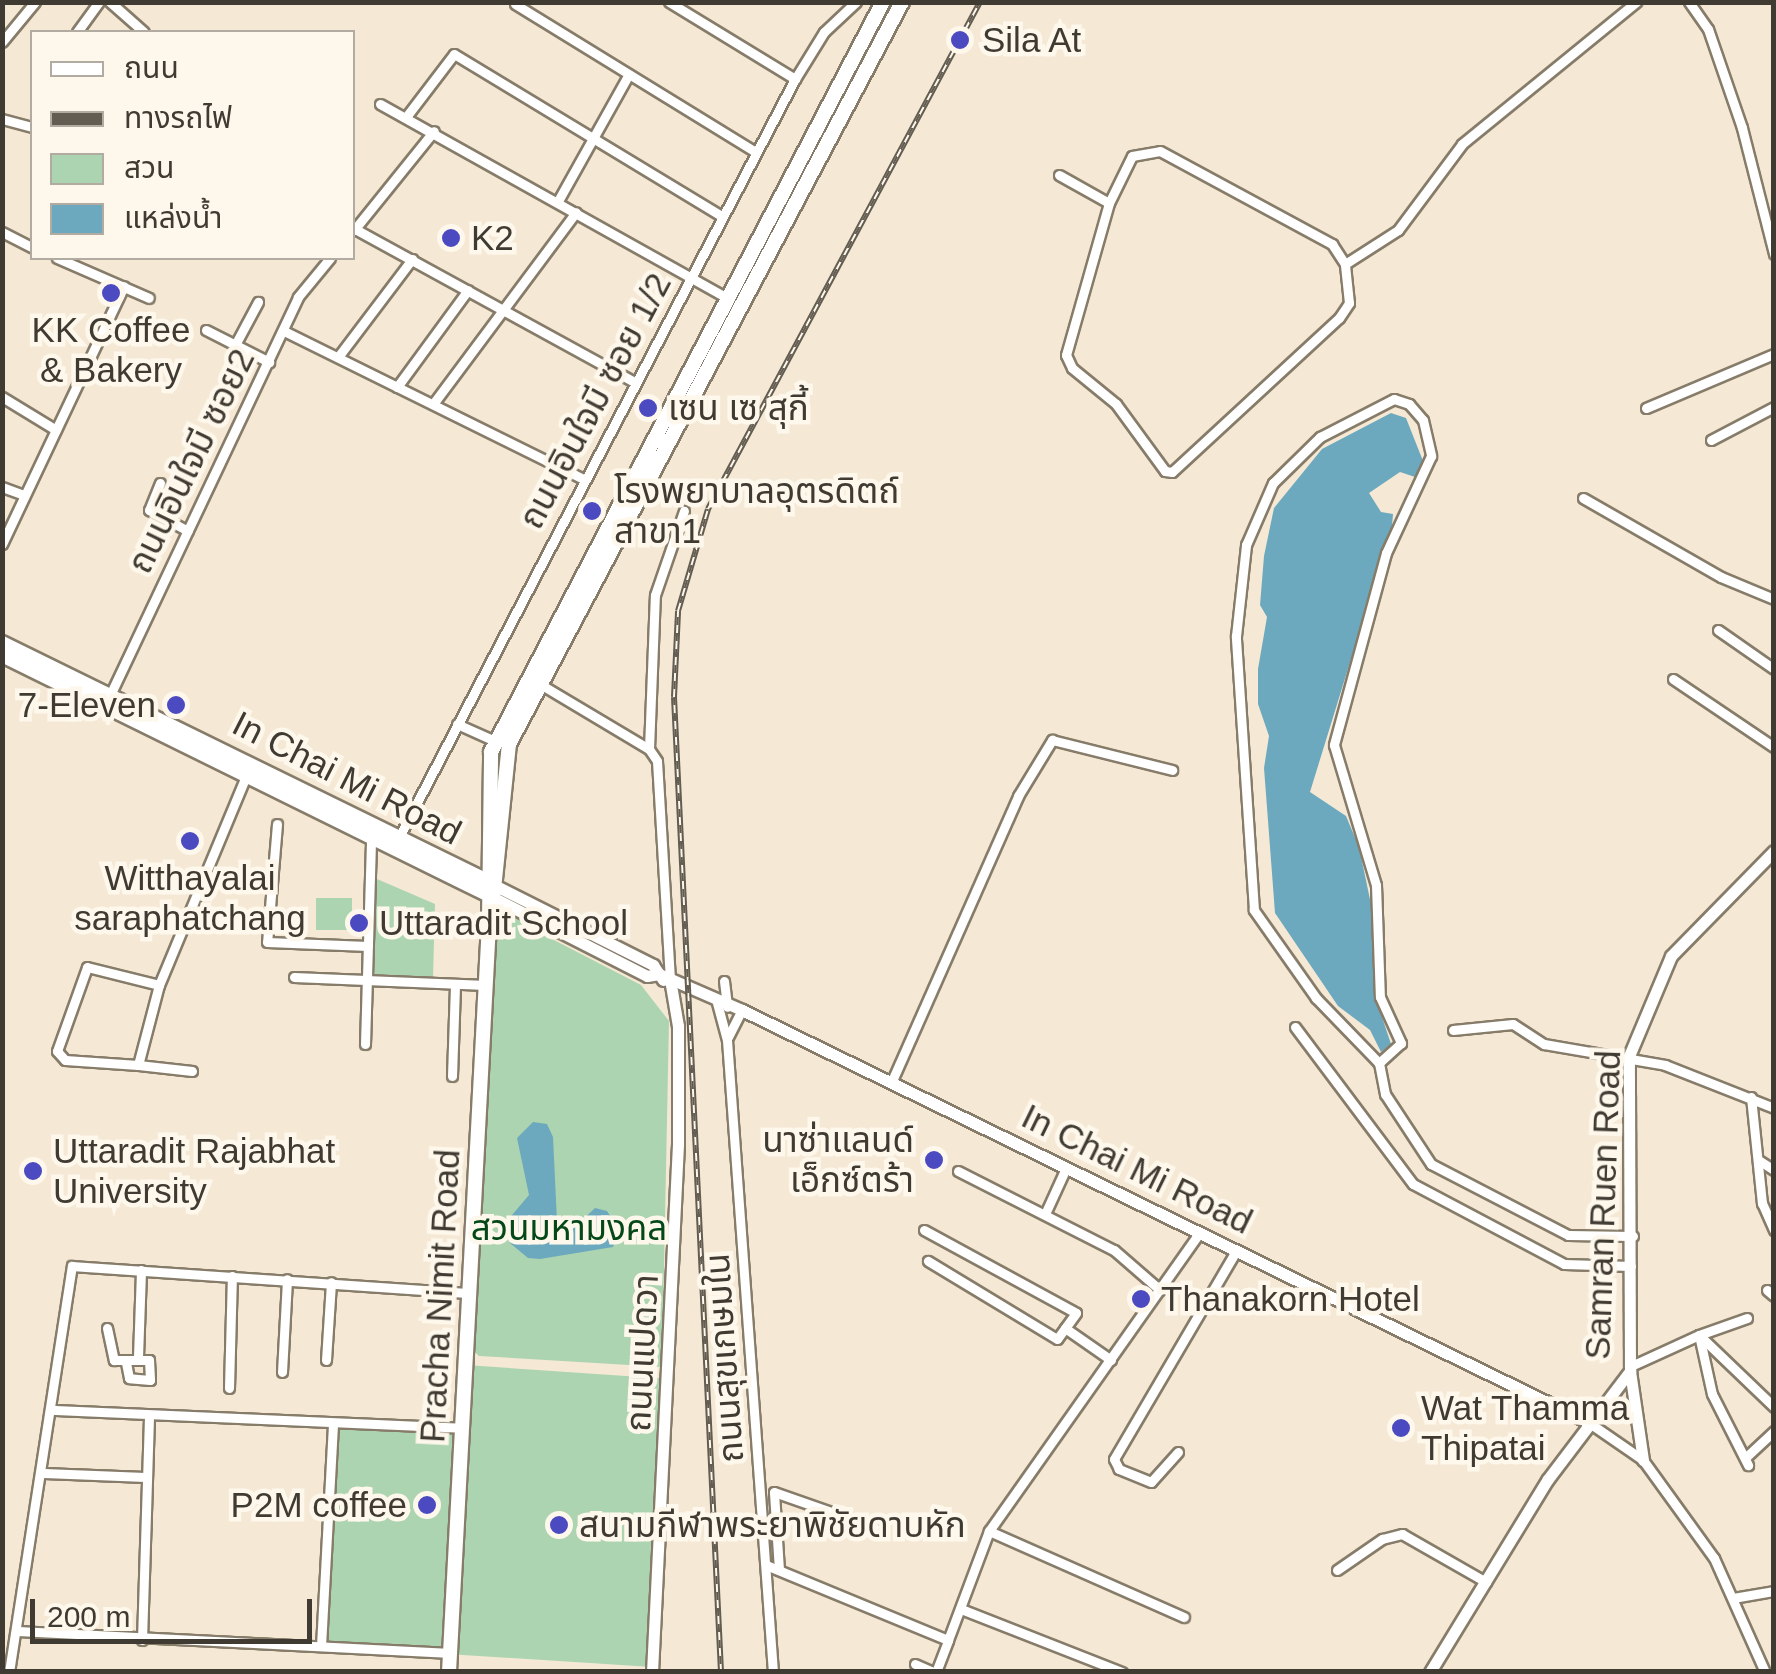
<!DOCTYPE html>
<html>
<head>
<meta charset="utf-8">
<style>
	body { margin:0 }
	#map { position:relative; width:1776px; height:1674px; overflow:hidden; background:#f5e9d5; font-family:Helvetica,"Noto Sans Thai",sans-serif }
	div>[style] { position:absolute }
	[style*='--x'] { left:calc(var(--x)*1px); top:calc(var(--y)*1px); width:calc(var(--w)*1px); rotate:calc(var(--a)*1deg) }
	.green>* { inset:0; background:#add4b0; transform-origin:0 0 }
	.water>* { inset:0; background:#6ca9be }
	.roads { filter:drop-shadow(2px 0 #867c69) drop-shadow(-2px 0 #867c69) drop-shadow(0 2px #867c69) drop-shadow(0 -2px #867c69) }
	.minor>* { height:9px; margin:-4.5px; padding:0 4.5px; transform-origin:4.5px; border-radius:4.5px; background:#fff }
	.tertiary>* { height:11px; margin:-5.5px; padding:0 5.5px; transform-origin:5.5px; border-radius:5.5px; background:#fff }
	.secondary>* { height:14px; margin:-7px; padding:0 7px; transform-origin:7px; border-radius:7px; background:#fff }
	.rail>* { height:6px; margin-top:-3px; transform-origin:0; background:repeating-linear-gradient(90deg,#fef7eb 0 8px,#625c51 0 16px); box-sizing:border-box; border-block:2px solid #625c51 }
	.dots>* { width:28px; height:28px; translate:-50% -50%; box-sizing:border-box; border:5px solid #fef7eb; border-radius:50% }
	span { translate:-50% -50%; white-space:nowrap; text-align:center; line-height:1.15; -webkit-text-stroke:9px #fef7eb; paint-order:stroke }
	.poi-label { font-size:35px; color:#3f3a32 }
	.left { translate:0 -50%; text-align:left }
	.right { translate:-100% -50%; text-align:right }
	.street-label { font-size:35px; color:#3f3a32 }
	.park-label { font-size:35px; color:#054818 }
	.frame { position:absolute; inset:0; border:5px solid #3f3a32; pointer-events:none }
	.legend { position:absolute; left:30px; top:30px; width:325px; height:230px; box-sizing:border-box; background:#fef7eb; border:2px solid #b2aba1; margin:0; padding:12px 18px; list-style:none; font-size:30px; color:#3f3a32 }
	.legend li { display:flex; align-items:center; gap:20px; height:50px }
	.legend b { width:50px; border:2px solid #b2aba1 }
	.scale { position:absolute; left:30px; top:1599px; width:282px; height:45px; box-sizing:border-box; border:5px solid #3f3a32; border-top:0; padding-left:12px; font-size:30px; line-height:35px; white-space:nowrap; color:#3f3a32; -webkit-text-stroke:8px #fef7eb; paint-order:stroke }
</style>
</head>
<body>
<div id="map">
	<div class="green">
		<div style="clip-path:polygon(377px 879px,435px 904px,433px 977px,372px 974px)"></div>
		<div style="left:316px;top:898px;width:36px;height:32px"></div>
		<div style="clip-path:polygon(498px 900px,525px 925px,641px 985px,669px 1021px,662px 1367px,479px 1356px,467px 1345px)"></div>
		<div style="clip-path:polygon(466px 1365px,670px 1379px,652px 1667px,321px 1646px,333px 1423px,463px 1428px)"></div>
	</div>
	<div class="water">
		<div style="clip-path:polygon(1391px 413px,1406px 418px,1423px 461px,1415px 477px,1400px 472px,1369px 493px,1381px 512px,1393px 514px,1392px 526px,1310px 792px,1346px 816px,1359px 847px,1372px 909px,1378px 1005px,1391px 1044px,1381px 1052px,1370px 1030px,1338px 1006px,1275px 913px,1264px 768px,1269px 736px,1258px 704px,1258px 669px,1267px 617px,1260px 605px,1264px 556px,1274px 508px,1322px 449px)"></div>
		<div style="clip-path:polygon(533px 1122px,547px 1124px,553px 1137px,557px 1221px,577px 1225px,595px 1208px,607px 1211px,619px 1230px,613px 1247px,540px 1259px,528px 1258px,510px 1243px,507px 1221px,529px 1195px,517px 1138px)"></div>
	</div>
	<div class="roads">
		<div class="minor">
			<div style="--x:110;--y:2;--w:45;--a:41.4"></div>
			<div style="--x:669;--y:2;--w:148;--a:31.4"></div>
			<div style="--x:1689;--y:2;--w:33;--a:55"></div>
			<div style="--x:1708;--y:29;--w:105;--a:71"></div>
			<div style="--x:1742;--y:128;--w:130;--a:75.7"></div>
			<div style="--x:515;--y:4;--w:283;--a:31.6"></div>
			<div style="--x:77;--y:32;--w:37;--a:-54"></div>
			<div style="--x:2;--y:42;--w:52;--a:-50.5"></div>
			<div style="--x:380;--y:104;--w:398;--a:29.2"></div>
			<div style="--x:406;--y:117;--w:79;--a:-52.7"></div>
			<div style="--x:454;--y:54;--w:313;--a:31.2"></div>
			<div style="--x:2;--y:119;--w:31;--a:15"></div>
			<div style="--x:1059;--y:175;--w:57;--a:29.2"></div>
			<div style="--x:1109;--y:203;--w:52;--a:-63.9"></div>
			<div style="--x:1132;--y:156;--w:28;--a:-10"></div>
			<div style="--x:1160;--y:151;--w:196;--a:28.4"></div>
			<div style="--x:1332;--y:244;--w:24;--a:57"></div>
			<div style="--x:1345;--y:264;--w:63;--a:-32.7"></div>
			<div style="--x:1398;--y:230;--w:107;--a:-53.3"></div>
			<div style="--x:1462;--y:144;--w:225;--a:-39.2"></div>
			<div style="--x:558;--y:201;--w:145;--a:-60.8"></div>
			<div style="--x:1109;--y:203;--w:158;--a:105.8"></div>
			<div style="--x:1066;--y:355;--w:14;--a:65"></div>
			<div style="--x:1072;--y:368;--w:57;--a:39.3"></div>
			<div style="--x:1116;--y:404;--w:83;--a:53.8"></div>
			<div style="--x:1165;--y:471;--w:7;--a:8"></div>
			<div style="--x:1172;--y:472;--w:227;--a:-42.7"></div>
			<div style="--x:1339;--y:318;--w:18;--a:-56"></div>
			<div style="--x:1349;--y:303;--w:39;--a:-96"></div>
			<div style="--x:355;--y:229;--w:319;--a:28.7"></div>
			<div style="--x:354;--y:230;--w:127;--a:-51.1"></div>
			<div style="--x:2;--y:232;--w:34;--a:27"></div>
			<div style="--x:57;--y:258;--w:100;--a:23.5"></div>
			<div style="--x:206;--y:330;--w:71;--a:26.9"></div>
			<div style="--x:284;--y:331;--w:334;--a:26.3"></div>
			<div style="--x:235;--y:345;--w:49;--a:-61.9"></div>
			<div style="--x:338;--y:357;--w:123;--a:-52.9"></div>
			<div style="--x:397;--y:387;--w:120;--a:-53.8"></div>
			<div style="--x:2;--y:397;--w:63;--a:31.4"></div>
			<div style="--x:1394;--y:399;--w:16;--a:18"></div>
			<div style="--x:1409;--y:404;--w:21;--a:49"></div>
			<div style="--x:1423;--y:420;--w:37;--a:77"></div>
			<div style="--x:1431;--y:456;--w:107;--a:114.9"></div>
			<div style="--x:1386;--y:553;--w:199;--a:105.2"></div>
			<div style="--x:1334;--y:745;--w:146;--a:73.3"></div>
			<div style="--x:1376;--y:885;--w:112;--a:88"></div>
			<div style="--x:1380;--y:997;--w:51;--a:65.5"></div>
			<div style="--x:1401;--y:1043;--w:30;--a:138"></div>
			<div style="--x:1379;--y:1063;--w:91;--a:-134.1"></div>
			<div style="--x:1316;--y:998;--w:108;--a:-125.2"></div>
			<div style="--x:1254;--y:910;--w:275;--a:-93.8"></div>
			<div style="--x:1236;--y:636;--w:92;--a:-83.7"></div>
			<div style="--x:1246;--y:545;--w:68;--a:-66.5"></div>
			<div style="--x:1273;--y:483;--w:66;--a:-44.4"></div>
			<div style="--x:1320;--y:437;--w:83;--a:-27.2"></div>
			<div style="--x:433;--y:404;--w:239;--a:-53.3"></div>
			<div style="--x:1646;--y:408;--w:139;--a:-22.9"></div>
			<div style="--x:1711;--y:440;--w:71;--a:-27.6"></div>
			<div style="--x:160;--y:483;--w:29;--a:112"></div>
			<div style="--x:149;--y:510;--w:44;--a:28.3"></div>
			<div style="--x:2;--y:487;--w:23;--a:20"></div>
			<div style="--x:1583;--y:498;--w:159;--a:29.8"></div>
			<div style="--x:1721;--y:577;--w:57;--a:22.5"></div>
			<div style="--x:2;--y:544;--w:285;--a:-64.7"></div>
			<div style="--x:1718;--y:630;--w:68;--a:34.9"></div>
			<div style="--x:1673;--y:679;--w:122;--a:34"></div>
			<div style="--x:540;--y:684;--w:127;--a:30.8"></div>
			<div style="--x:649;--y:749;--w:14;--a:56"></div>
			<div style="--x:657;--y:761;--w:218;--a:86.6"></div>
			<div style="--x:111;--y:693;--w:438;--a:-64.7"></div>
			<div style="--x:298;--y:297;--w:50;--a:-50.6"></div>
			<div style="--x:457;--y:724;--w:42;--a:24.1"></div>
			<div style="--x:649;--y:749;--w:154;--a:-87.8"></div>
			<div style="--x:655;--y:595;--w:89;--a:-71"></div>
			<div style="--x:277;--y:824;--w:118;--a:94.8"></div>
			<div style="--x:267;--y:942;--w:101;--a:2.3"></div>
			<div style="--x:399;--y:837;--w:855;--a:-62.42"></div>
			<div style="--x:795;--y:79;--w:55;--a:-58.3"></div>
			<div style="--x:824;--y:32;--w:44;--a:-43.2"></div>
			<div style="--x:294;--y:977;--w:192;--a:2.4"></div>
			<div style="--x:724;--y:981;--w:26;--a:83"></div>
			<div style="--x:716;--y:999;--w:42;--a:75"></div>
			<div style="--x:727;--y:1040;--w:634;--a:85.84"></div>
			<div style="--x:1295;--y:1027;--w:196;--a:53.1"></div>
			<div style="--x:1413;--y:1184;--w:171;--a:27.9"></div>
			<div style="--x:1564;--y:1264;--w:67;--a:1.7"></div>
			<div style="--x:1453;--y:1030;--w:60;--a:-5.7"></div>
			<div style="--x:1513;--y:1024;--w:37;--a:33"></div>
			<div style="--x:1544;--y:1044;--w:123;--a:9.8"></div>
			<div style="--x:1665;--y:1065;--w:117;--a:21.5"></div>
			<div style="--x:728;--y:1037;--w:30;--a:-63"></div>
			<div style="--x:365;--y:1044;--w:208;--a:-88.3"></div>
			<div style="--x:1379;--y:1063;--w:32;--a:79"></div>
			<div style="--x:1385;--y:1094;--w:84;--a:56.7"></div>
			<div style="--x:1431;--y:1164;--w:154;--a:27.4"></div>
			<div style="--x:1568;--y:1235;--w:65;--a:0.9"></div>
			<div style="--x:138;--y:1065;--w:73;--a:-176.1"></div>
			<div style="--x:65;--y:1060;--w:12;--a:-132"></div>
			<div style="--x:57;--y:1051;--w:89;--a:-70.3"></div>
			<div style="--x:87;--y:967;--w:74;--a:14"></div>
			<div style="--x:192;--y:1071;--w:54;--a:-173.7"></div>
			<div style="--x:138;--y:1065;--w:83;--a:-75.3"></div>
			<div style="--x:159;--y:985;--w:229;--a:-67.4"></div>
			<div style="--x:452;--y:1076;--w:90;--a:-88.1"></div>
			<div style="--x:891;--y:1083;--w:314;--a:-66.1"></div>
			<div style="--x:1018;--y:796;--w:66;--a:-58.7"></div>
			<div style="--x:1052;--y:740;--w:124;--a:14"></div>
			<div style="--x:1751;--y:1097;--w:107;--a:84.1"></div>
			<div style="--x:1762;--y:1203;--w:30;--a:66"></div>
			<div style="--x:1760;--y:1161;--w:17;--a:33"></div>
			<div style="--x:958;--y:1171;--w:175;--a:26.9"></div>
			<div style="--x:1114;--y:1250;--w:61;--a:41"></div>
			<div style="--x:1045;--y:1214;--w:51;--a:-65.5"></div>
			<div style="--x:924;--y:1230;--w:173;--a:28.6"></div>
			<div style="--x:1076;--y:1313;--w:32;--a:126"></div>
			<div style="--x:1057;--y:1339;--w:151;--a:-148.8"></div>
			<div style="--x:1767;--y:1290;--w:9;--a:41"></div>
			<div style="--x:1747;--y:1318;--w:51;--a:160.5"></div>
			<div style="--x:1699;--y:1335;--w:60;--a:77.6"></div>
			<div style="--x:1712;--y:1394;--w:80;--a:63.1"></div>
			<div style="--x:107;--y:1328;--w:33;--a:78"></div>
			<div style="--x:114;--y:1360;--w:35;--a:0"></div>
			<div style="--x:149;--y:1360;--w:20;--a:87"></div>
			<div style="--x:150;--y:1380;--w:21;--a:-175"></div>
			<div style="--x:129;--y:1378;--w:16;--a:-101"></div>
			<div style="--x:1065;--y:1328;--w:56;--a:34.8"></div>
			<div style="--x:138;--y:1357;--w:87;--a:-88"></div>
			<div style="--x:326;--y:1360;--w:78;--a:-86.3"></div>
			<div style="--x:1631;--y:1366;--w:75;--a:-24.5"></div>
			<div style="--x:1699;--y:1335;--w:104;--a:43.8"></div>
			<div style="--x:282;--y:1372;--w:93;--a:-86.9"></div>
			<div style="--x:229;--y:1388;--w:112;--a:-88.5"></div>
			<div style="--x:54;--y:1410;--w:409;--a:2.5"></div>
			<div style="--x:1588;--y:1422;--w:67;--a:34.6"></div>
			<div style="--x:1643;--y:1460;--w:121;--a:54.1"></div>
			<div style="--x:1714;--y:1558;--w:125;--a:65.9"></div>
			<div style="--x:1178;--y:1452;--w:40;--a:132"></div>
			<div style="--x:1151;--y:1482;--w:35;--a:-158"></div>
			<div style="--x:1119;--y:1469;--w:11;--a:-117"></div>
			<div style="--x:1114;--y:1459;--w:241;--a:-59.6"></div>
			<div style="--x:1745;--y:1458;--w:40;--a:-43"></div>
			<div style="--x:42;--y:1473;--w:105;--a:2.2"></div>
			<div style="--x:989;--y:1531;--w:213;--a:23.8"></div>
			<div style="--x:766;--y:1565;--w:197;--a:22.4"></div>
			<div style="--x:948;--y:1640;--w:116;--a:-69.4"></div>
			<div style="--x:989;--y:1531;--w:365;--a:-54.8"></div>
			<div style="--x:779;--y:1570;--w:78;--a:-93.7"></div>
			<div style="--x:774;--y:1492;--w:106;--a:19.3"></div>
			<div style="--x:1337;--y:1570;--w:55;--a:-34.6"></div>
			<div style="--x:1382;--y:1539;--w:21;--a:-14"></div>
			<div style="--x:1402;--y:1534;--w:97;--a:29.7"></div>
			<div style="--x:1733;--y:1598;--w:42;--a:-9.7"></div>
			<div style="--x:961;--y:1609;--w:173;--a:21.4"></div>
			<div style="--x:17;--y:1631;--w:435;--a:2.9"></div>
			<div style="--x:142;--y:1640;--w:223;--a:-88.2"></div>
			<div style="--x:321;--y:1646;--w:223;--a:-86.9"></div>
			<div style="--x:915;--y:1664;--w:20;--a:24"></div>
			<div style="--x:9;--y:1672;--w:411;--a:-81.2"></div>
			<div style="--x:72;--y:1266;--w:399;--a:3.9"></div>
			<div style="--x:936;--y:1672;--w:34;--a:-69"></div>
		</div>
		<div class="tertiary">
			<div style="--x:498;--y:887;--w:174;--a:26.7"></div>
			<div style="--x:653;--y:965;--w:18;--a:56"></div>
			<div style="--x:498;--y:900;--w:167;--a:27"></div>
			<div style="--x:647;--y:976;--w:12;--a:-9"></div>
			<div style="--x:659;--y:974;--w:90;--a:23.4"></div>
			<div style="--x:742;--y:1010;--w:941;--a:25.97"></div>
			<div style="--x:1630;--y:1371;--w:90;--a:81.7"></div>
			<div style="--x:652;--y:1672;--w:529;--a:-87.18"></div>
			<div style="--x:678;--y:1144;--w:118;--a:-90"></div>
			<div style="--x:678;--y:1026;--w:48;--a:-99.7"></div>
			<div style="--x:1430;--y:1672;--w:226;--a:-58.6"></div>
			<div style="--x:1548;--y:1479;--w:136;--a:-52.8"></div>
			<div style="--x:1630;--y:1371;--w:315;--a:-90.2"></div>
			<div style="--x:1629;--y:1056;--w:108;--a:-67.2"></div>
			<div style="--x:1671;--y:956;--w:147;--a:-45.6"></div>
		</div>
		<div class="secondary">
			<div style="--x:2;--y:643;--w:545;--a:26.14"></div>
			<div style="--x:2;--y:655;--w:547;--a:26.24"></div>
			<div style="--x:491;--y:918;--w:175;--a:-84.1"></div>
			<div style="--x:509;--y:744;--w:840;--a:-62.09"></div>
			<div style="--x:449;--y:1672;--w:750;--a:-86.94"></div>
			<div style="--x:489;--y:923;--w:171;--a:-89.3"></div>
			<div style="--x:491;--y:752;--w:846;--a:-62.41"></div>
		</div>
	</div>
	<div class="rail">
		<div style="--x:721;--y:1672;--w:976;--a:-92.76"></div>
		<div style="--x:674;--y:697;--w:86;--a:-87.3"></div>
		<div style="--x:678;--y:611;--w:106;--a:-73.6"></div>
		<div style="--x:708;--y:509;--w:575;--a:-61.79"></div>
	</div>
	<div class="dots">
		<div style="left:960px;top:40px;background:#4c4ac1"></div>
		<div style="left:451px;top:238px;background:#4c4ac1"></div>
		<div style="left:111px;top:293px;background:#4c4ac1"></div>
		<div style="left:648px;top:408px;background:#4c4ac1"></div>
		<div style="left:592px;top:511px;background:#4c4ac1"></div>
		<div style="left:176px;top:705px;background:#4c4ac1"></div>
		<div style="left:190px;top:841px;background:#4c4ac1"></div>
		<div style="left:359px;top:923px;background:#4c4ac1"></div>
		<div style="left:934px;top:1160px;background:#4c4ac1"></div>
		<div style="left:33px;top:1171px;background:#4c4ac1"></div>
		<div style="left:1141px;top:1299px;background:#4c4ac1"></div>
		<div style="left:1401px;top:1428px;background:#4c4ac1"></div>
		<div style="left:427px;top:1505px;background:#4c4ac1"></div>
		<div style="left:559px;top:1525px;background:#4c4ac1"></div>
	</div>
	<div class="poi-label">
		<span class="left" style="left:982px;top:40px">Sila At</span>
		<span class="left" style="left:471px;top:238px">K2</span>
		<span style="left:111px;top:350px">KK Coffee<br>&amp; Bakery</span>
		<span class="left" style="left:668px;top:408px">เซน เซ สุกี้</span>
		<span class="left" style="left:614px;top:511px">โรงพยาบาลอุตรดิตถ์<br>สาขา1</span>
		<span class="right" style="left:156px;top:705px">7-Eleven</span>
		<span style="left:190px;top:898px">Witthayalai<br>saraphatchang</span>
		<span class="left" style="left:379px;top:923px">Uttaradit School</span>
		<span class="right" style="left:914px;top:1160px">นาซ่าแลนด์<br>เอ็กซ์ตร้า</span>
		<span class="left" style="left:53px;top:1171px">Uttaradit Rajabhat<br>University</span>
		<span class="left" style="left:1161px;top:1299px">Thanakorn Hotel</span>
		<span class="left" style="left:1421px;top:1428px">Wat Thamma<br>Thipatai</span>
		<span class="right" style="left:407px;top:1505px">P2M coffee</span>
		<span class="left" style="left:579px;top:1525px">สนามกีฬาพระยาพิชัยดาบหัก</span>
	</div>
	<div class="street-label">
		<span style="left:595px;top:401px;rotate:-62deg">ถนนอินใจมี ซอย 1/2</span>
		<span style="left:191px;top:461px;rotate:-64deg">ถนนอินใจมี ซอย2</span>
		<span style="left:347px;top:778px;rotate:27deg">In Chai Mi Road</span>
		<span style="left:1137px;top:1169px;rotate:26deg">In Chai Mi Road</span>
		<span style="left:1603px;top:1205px;rotate:-88deg">Samran Ruen Road</span>
		<span style="left:440px;top:1296px;rotate:-87deg">Pracha Nimit Road</span>
		<span style="left:642px;top:1353px;rotate:-87deg">ถนนแปดวา</span>
		<span style="left:724px;top:1358px;rotate:-94deg">ถนนสุขเกษมใน</span>
	</div>
	<div class="park-label">
		<span style="left:569px;top:1228px">สวนมหามงคล</span>
	</div>
	<div class="frame"></div>
	<ul class="legend">
	<li><b style="height:12px;background:#fff"></b>ถนน</li>
	<li><b style="height:12px;background:#625c51"></b>ทางรถไฟ</li>
	<li><b style="height:28px;background:#add4b0"></b>สวน</li>
	<li><b style="height:28px;background:#6ca9be"></b>แหล่งน้ำ</li>
	</ul>
	<div class="scale">200 m</div>
</div>
</body>
</html>
